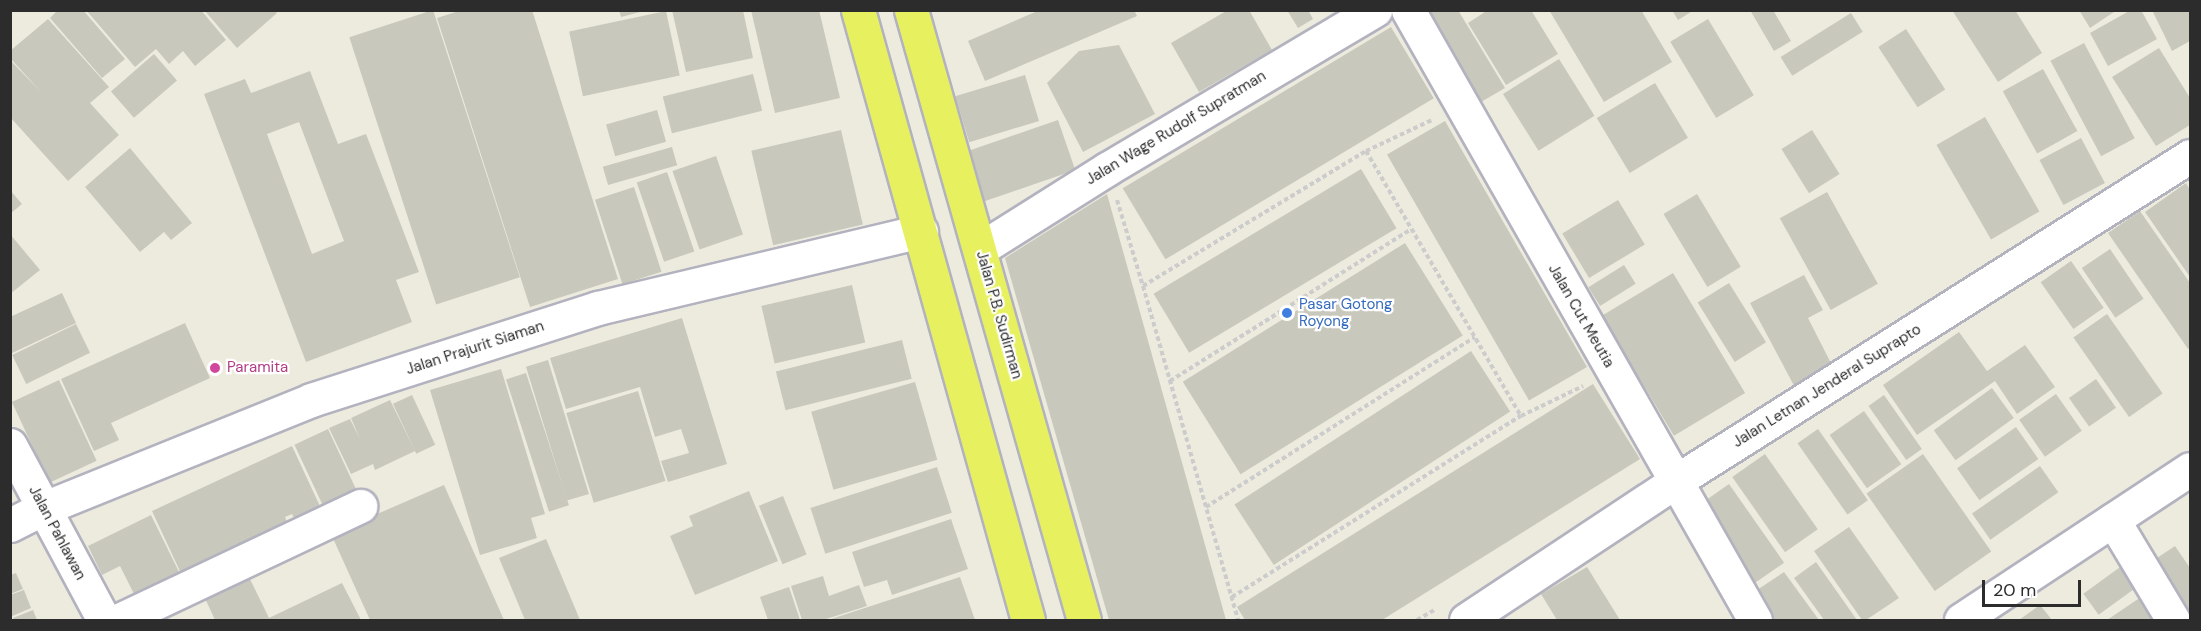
<!DOCTYPE html>
<html>
<head>
<meta charset="utf-8">
<style>
	body { margin:0 }
	#map { position:relative; width:2201px; height:631px; overflow:hidden; background:#edebde; font-family:"DM Sans",sans-serif }
	div>[style] { position:absolute }
	[style*='--x'] { left:calc(var(--x)*1px); top:calc(var(--y)*1px); width:calc(var(--w)*1px); rotate:calc(var(--a)*1deg) }
	.building>* { inset:0; background:#c9c8bc; transform-origin:0 0 }
	.path>* { height:4px; margin-top:-2px; transform-origin:0; background:repeating-linear-gradient(90deg,#ccc 0 4.5px,transparent 0 7.5px) }
	.roads { filter:drop-shadow(2px 0 #b3b2bf) drop-shadow(-2px 0 #b3b2bf) drop-shadow(0 2px #b3b2bf) drop-shadow(0 -2px #b3b2bf) }
	.street>* { height:33px; margin:-16.5px; padding:0 16.5px; transform-origin:16.5px; border-radius:16.5px; background:#fff }
	.secondary>* { height:33px; margin:-16.5px; padding:0 16.5px; transform-origin:16.5px; border-radius:16.5px; background:#fff }
	.primary>* { height:33px; margin:-16.5px; padding:0 16.5px; transform-origin:16.5px; border-radius:16.5px; background:#e7f15f }
	.dots>* { width:16px; height:16px; translate:-50% -50%; box-sizing:border-box; border:3px solid #fff; border-radius:50% }
	span { translate:-50% -50%; white-space:nowrap; text-align:center; line-height:1.15; -webkit-text-stroke:4.5px #fff; paint-order:stroke }
	.street-label { font-size:15px; color:#2c2c2c }
	.shop-label { font-size:15px; color:#366cbe }
	.left { translate:0 -50%; text-align:left }
	.hotel-label { font-size:15px; color:#b23c85 }
	.frame { position:absolute; inset:0; border:12px solid #2c2c2c; pointer-events:none }
	.scale { position:absolute; left:1982px; top:580px; width:99px; height:27px; box-sizing:border-box; border:3px solid #2c2c2c; border-top:0; padding-left:8px; font-size:18px; line-height:21px; white-space:nowrap; color:#2c2c2c; -webkit-text-stroke:4px #fff; paint-order:stroke }
</style>
</head>
<body>
<div id="map">
	<div class="building">
		<div style="clip-path:polygon(58px 10px,83px 10px,125px 59px,102px 78px,50px 18px)"></div>
		<div style="clip-path:polygon(86px 10px,201px 10px,226px 40px,195px 66px,183px 51px,169px 64px,156px 49px,135px 67px)"></div>
		<div style="clip-path:polygon(204px 10px,275px 10px,277px 13px,237px 48px)"></div>
		<div style="left:433px;top:10px;width:281px;height:88px;rotate:72deg"></div>
		<div style="clip-path:polygon(462px 10px,532px 10px,618px 279px,530px 307px,437px 18px)"></div>
		<div style="clip-path:polygon(619px 10px,644px 10px,644px 11px,621px 17px)"></div>
		<div style="clip-path:polygon(672px 10px,743px 10px,753px 58px,686px 72px)"></div>
		<div style="clip-path:polygon(751px 10px,819px 10px,840px 98px,775px 113px)"></div>
		<div style="clip-path:polygon(1040px 10px,1134px 10px,1137px 16px,985px 81px,968px 41px)"></div>
		<div style="clip-path:polygon(1228px 10px,1249px 10px,1272px 50px,1199px 92px,1171px 43px)"></div>
		<div style="clip-path:polygon(1287px 10px,1308px 10px,1313px 19px,1298px 28px)"></div>
		<div style="clip-path:polygon(1426px 10px,1458px 10px,1505px 88px,1481px 102px)"></div>
		<div style="clip-path:polygon(1488px 10px,1531px 10px,1558px 54px,1506px 85px,1468px 23px)"></div>
		<div style="clip-path:polygon(1549px 10px,1641px 10px,1672px 62px,1604px 102px)"></div>
		<div style="clip-path:polygon(1672px 10px,1694px 10px,1678px 20px)"></div>
		<div style="clip-path:polygon(1750px 10px,1773px 10px,1791px 41px,1774px 51px)"></div>
		<div style="clip-path:polygon(1952px 10px,2015px 10px,2042px 53px,1998px 82px)"></div>
		<div style="clip-path:polygon(2079px 10px,2117px 10px,2090px 28px)"></div>
		<div style="clip-path:polygon(2131px 10px,2141px 10px,2157px 39px,2108px 66px,2090px 33px)"></div>
		<div style="clip-path:polygon(2152px 10px,2190px 10px,2190px 41px,2172px 51px)"></div>
		<div style="left:666px;top:11px;width:66px;height:99px;rotate:78deg"></div>
		<div style="left:1851px;top:13px;width:22px;height:83px;rotate:58deg"></div>
		<div style="clip-path:polygon(48px 19px,109px 87px,90px 103px,119px 135px,68px 181px,10px 117px,10px 60px,42px 93px,10px 58px,10px 51px)"></div>
		<div style="left:1708px;top:19px;width:89px;height:44px;rotate:59deg"></div>
		<div style="left:1391px;top:27px;width:83px;height:313px;rotate:59deg"></div>
		<div style="left:1906px;top:29px;width:72px;height:33px;rotate:57deg"></div>
		<div style="left:2084px;top:43px;width:108px;height:38px;rotate:62deg"></div>
		<div style="clip-path:polygon(1119px 45px,1155px 114px,1083px 152px,1047px 83px,1079px 51px)"></div>
		<div style="clip-path:polygon(2159px 48px,2190px 98px,2190px 125px,2156px 146px,2112px 77px)"></div>
		<div style="left:154px;top:54px;width:35px;height:57px;rotate:49deg"></div>
		<div style="left:1559px;top:59px;width:67px;height:66px;rotate:58deg"></div>
		<div style="left:2043px;top:69px;width:71px;height:46px;rotate:61deg"></div>
		<div style="clip-path:polygon(evenodd,310px 71px,338px 144px,366px 134px,419px 272px,396px 280px,412px 322px,306px 362px,204px 94px,245px 79px,251px 93px,310px 71px,299px 122px,344px 241px,312px 254px,267px 134px,299px 122px)"></div>
		<div style="left:753px;top:74px;width:38px;height:93px;rotate:76deg"></div>
		<div style="left:1025px;top:75px;width:48px;height:73px;rotate:73deg"></div>
		<div style="left:1655px;top:83px;width:64px;height:68px;rotate:59deg"></div>
		<div style="left:657px;top:110px;width:33px;height:53px;rotate:74deg"></div>
		<div style="left:1985px;top:117px;width:109px;height:56px;rotate:60deg"></div>
		<div style="left:1058px;top:120px;width:53px;height:99px;rotate:71deg"></div>
		<div style="left:1445px;top:121px;width:284px;height:67px;rotate:60deg"></div>
		<div style="left:841px;top:130px;width:97px;height:92px;rotate:77deg"></div>
		<div style="left:1812px;top:130px;width:52px;height:36px;rotate:58deg"></div>
		<div style="left:2081px;top:138px;width:51px;height:47px;rotate:62deg"></div>
		<div style="left:672px;top:147px;width:19px;height:72px;rotate:74deg"></div>
		<div style="clip-path:polygon(130px 148px,192px 223px,171px 240px,164px 232px,140px 252px,85px 187px)"></div>
		<div style="left:716px;top:156px;width:83px;height:46px;rotate:71deg"></div>
		<div style="left:1361px;top:169px;width:69px;height:242px;rotate:59deg"></div>
		<div style="left:667px;top:172px;width:84px;height:32px;rotate:71deg"></div>
		<div style="clip-path:polygon(2186px 183px,2190px 190px,2190px 277px,2145px 212px)"></div>
		<div style="left:634px;top:187px;width:89px;height:41px;rotate:72deg"></div>
		<div style="clip-path:polygon(10px 190px,22px 204px,10px 214px)"></div>
		<div style="left:1827px;top:192px;width:105px;height:54px;rotate:61deg"></div>
		<div style="clip-path:polygon(1107px 194px,1226px 620px,1109px 620px,1005px 258px)"></div>
		<div style="left:1697px;top:194px;width:85px;height:39px;rotate:59deg"></div>
		<div style="left:1618px;top:200px;width:52px;height:65px;rotate:59deg"></div>
		<div style="clip-path:polygon(2140px 211px,2190px 283px,2190px 347px,2188px 349px,2108px 233px)"></div>
		<div style="clip-path:polygon(10px 234px,40px 270px,10px 294px)"></div>
		<div style="left:1405px;top:243px;width:109px;height:262px;rotate:58deg"></div>
		<div style="left:2110px;top:249px;width:60px;height:34px;rotate:56deg"></div>
		<div style="left:2071px;top:261px;width:57px;height:37px;rotate:55deg"></div>
		<div style="left:1624px;top:265px;width:22px;height:42px;rotate:58deg"></div>
		<div style="left:1673px;top:273px;width:140px;height:83px;rotate:59deg"></div>
		<div style="clip-path:polygon(1804px 275px,1823px 310px,1808px 318px,1837px 375px,1799px 395px,1750px 303px)"></div>
		<div style="left:1729px;top:283px;width:70px;height:37px;rotate:58deg"></div>
		<div style="left:852px;top:285px;width:59px;height:93px;rotate:77deg"></div>
		<div style="clip-path:polygon(62px 293px,76px 323px,10px 354px,10px 317px)"></div>
		<div style="left:2107px;top:314px;width:97px;height:41px;rotate:55deg"></div>
		<div style="clip-path:polygon(682px 318px,727px 464px,668px 482px,661px 461px,689px 453px,681px 429px,655px 437px,640px 387px,566px 409px,550px 358px)"></div>
		<div style="clip-path:polygon(185px 323px,210px 378px,111px 423px,119px 440px,94px 451px,61px 379px)"></div>
		<div style="left:76px;top:324px;width:32px;height:71px;rotate:64deg"></div>
		<div style="clip-path:polygon(1959px 332px,1987px 371px,2025px 345px,2055px 387px,2017px 414px,1995px 381px,1917px 435px,1883px 385px)"></div>
		<div style="left:902px;top:340px;width:40px;height:130px;rotate:76deg"></div>
		<div style="left:1471px;top:351px;width:72px;height:282px;rotate:57deg"></div>
		<div style="left:548px;top:360px;width:140px;height:23px;rotate:73deg"></div>
		<div style="clip-path:polygon(501px 369px,545px 514px,531px 518px,537px 538px,480px 555px,430px 390px)"></div>
		<div style="left:526px;top:373px;width:139px;height:21px;rotate:72deg"></div>
		<div style="left:2096px;top:379px;width:35px;height:33px;rotate:55deg"></div>
		<div style="left:59px;top:380px;width:89px;height:52px;rotate:65deg"></div>
		<div style="left:915px;top:382px;width:81px;height:108px;rotate:74deg"></div>
		<div style="clip-path:polygon(1593px 384px,1640px 459px,1382px 620px,1245px 620px,1237px 607px)"></div>
		<div style="left:1992px;top:388px;width:37px;height:72px;rotate:54deg"></div>
		<div style="left:638px;top:391px;width:94px;height:75px;rotate:73deg"></div>
		<div style="left:2056px;top:394px;width:45px;height:45px;rotate:55deg"></div>
		<div style="left:412px;top:395px;width:55px;height:21px;rotate:65deg"></div>
		<div style="left:1884px;top:395px;width:66px;height:19px;rotate:55deg"></div>
		<div style="clip-path:polygon(390px 400px,415px 451px,375px 470px,373px 464px,351px 474px,329px 428px,350px 419px,360px 439px,351px 418px)"></div>
		<div style="left:1864px;top:411px;width:65px;height:42px;rotate:55deg"></div>
		<div style="left:2016px;top:427px;width:39px;height:72px;rotate:55deg"></div>
		<div style="left:328px;top:429px;width:70px;height:37px;rotate:65deg"></div>
		<div style="left:1818px;top:429px;width:87px;height:25px;rotate:55deg"></div>
		<div style="clip-path:polygon(292px 446px,325px 517px,300px 529px,292px 514px,285px 517px,287px 522px,185px 582px,152px 511px)"></div>
		<div style="left:1765px;top:454px;width:92px;height:40px;rotate:55deg"></div>
		<div style="left:1923px;top:454px;width:119px;height:69px;rotate:55deg"></div>
		<div style="left:2040px;top:466px;width:32px;height:83px;rotate:55deg"></div>
		<div style="left:937px;top:467px;width:48px;height:133px;rotate:72deg"></div>
		<div style="left:1729px;top:484px;width:96px;height:40px;rotate:55deg"></div>
		<div style="clip-path:polygon(444px 485px,504px 620px,370px 620px,331px 534px)"></div>
		<div style="clip-path:polygon(749px 491px,778px 561px,695px 595px,670px 536px,693px 526px,689px 516px)"></div>
		<div style="left:783px;top:496px;width:63px;height:26px;rotate:68deg"></div>
		<div style="clip-path:polygon(151px 515px,180px 574px,135px 596px,120px 566px,102px 575px,88px 546px)"></div>
		<div style="clip-path:polygon(951px 519px,968px 569px,892px 595px,887px 580px,864px 587px,852px 552px)"></div>
		<div style="clip-path:polygon(1849px 527px,1899px 598px,1866px 620px,1862px 620px,1814px 551px)"></div>
		<div style="clip-path:polygon(546px 539px,580px 620px,525px 620px,499px 558px)"></div>
		<div style="clip-path:polygon(2175px 546px,2190px 568px,2190px 617px,2187px 619px,2148px 564px)"></div>
		<div style="clip-path:polygon(1816px 562px,1857px 620px,1824px 620px,1794px 578px)"></div>
		<div style="left:2123px;top:565px;width:26px;height:49px;rotate:54deg"></div>
		<div style="clip-path:polygon(1587px 567px,1620px 620px,1557px 620px,1541px 594px)"></div>
		<div style="clip-path:polygon(1784px 572px,1819px 620px,1765px 620px,1748px 596px)"></div>
		<div style="clip-path:polygon(16px 573px,23px 589px,10px 594px,10px 575px)"></div>
		<div style="clip-path:polygon(247px 573px,269px 618px,342px 583px,361px 620px,215px 620px,203px 594px)"></div>
		<div style="clip-path:polygon(823px 576px,829px 596px,859px 585px,867px 606px,823px 620px,802px 620px,791px 586px)"></div>
		<div style="clip-path:polygon(960px 577px,975px 620px,828px 620px)"></div>
		<div style="clip-path:polygon(789px 587px,800px 620px,768px 620px,760px 597px)"></div>
		<div style="clip-path:polygon(24px 590px,31px 608px,10px 617px,10px 595px)"></div>
		<div style="clip-path:polygon(2141px 597px,2157px 620px,2107px 620px)"></div>
		<div style="clip-path:polygon(2040px 605px,2052px 620px,2019px 620px)"></div>
		<div style="clip-path:polygon(33px 610px,37px 620px,14px 620px,13px 618px)"></div>
	</div>
	<div class="path">
		<div style="--x:1366;--y:151;--w:307;--a:59.7"></div>
		<div style="--x:1117;--y:200;--w:90;--a:73.2"></div>
		<div style="--x:1143;--y:286;--w:347;--a:74.1"></div>
		<div style="--x:1143;--y:286;--w:261;--a:-31.2"></div>
		<div style="--x:1366;--y:151;--w:75;--a:-25.2"></div>
		<div style="--x:1170;--y:381;--w:285;--a:-32.2"></div>
		<div style="--x:1206;--y:507;--w:318;--a:-32.3"></div>
		<div style="--x:1232;--y:597;--w:341;--a:-32.1"></div>
		<div style="--x:1521;--y:416;--w:69;--a:-25.8"></div>
		<div style="--x:1417;--y:620;--w:20;--a:-30"></div>
	</div>
	<div class="roads">
		<div class="street">
			<div style="--x:2113;--y:520;--w:117;--a:59"></div>
			<div style="--x:119;--y:620;--w:267;--a:-25.3"></div>
		</div>
		<div class="secondary">
			<div style="--x:1408;--y:10;--w:702;--a:60.37"></div>
			<div style="--x:980;--y:249;--w:150;--a:-32.2"></div>
			<div style="--x:1107;--y:169;--w:312;--a:-30.7"></div>
			<div style="--x:10;--y:445;--w:199;--a:61.8"></div>
			<div style="--x:10;--y:525;--w:38;--a:-27"></div>
			<div style="--x:44;--y:508;--w:288;--a:-22"></div>
			<div style="--x:311;--y:400;--w:301;--a:-17.8"></div>
			<div style="--x:598;--y:308;--w:332;--a:-13.4"></div>
			<div style="--x:1466;--y:620;--w:252;--a:-33.5"></div>
			<div style="--x:1676;--y:481;--w:608;--a:-32.3"></div>
			<div style="--x:1961;--y:620;--w:274;--a:-33.4"></div>
		</div>
		<div class="primary">
			<div style="--x:858;--y:10;--w:633;--a:74.43"></div>
			<div style="--x:911;--y:10;--w:634;--a:74.17"></div>
		</div>
	</div>
	<div class="dots">
		<div style="left:1287px;top:313px;background:#3f7fe0"></div>
		<div style="left:215px;top:368px;background:#d1479c"></div>
	</div>
	<div class="street-label">
		<span style="left:1176px;top:128px;rotate:-31deg">Jalan Wage Rudolf Supratman</span>
		<span style="left:999px;top:315px;rotate:74deg">Jalan P.B. Sudirman</span>
		<span style="left:1581px;top:316px;rotate:60deg">Jalan Cut Meutia</span>
		<span style="left:475px;top:348px;rotate:-18deg">Jalan Prajurit Siaman</span>
		<span style="left:1827px;top:386px;rotate:-32deg">Jalan Letnan Jenderal Suprapto</span>
		<span style="left:57px;top:533px;rotate:62deg">Jalan Pahlawan</span>
	</div>
	<div class="shop-label">
		<span class="left" style="left:1299px;top:313px">Pasar Gotong<br>Royong</span>
	</div>
	<div class="hotel-label">
		<span class="left" style="left:227px;top:368px">Paramita</span>
	</div>
	<div class="frame"></div>
	<div class="scale">20 m</div>
</div>
</body>
</html>
